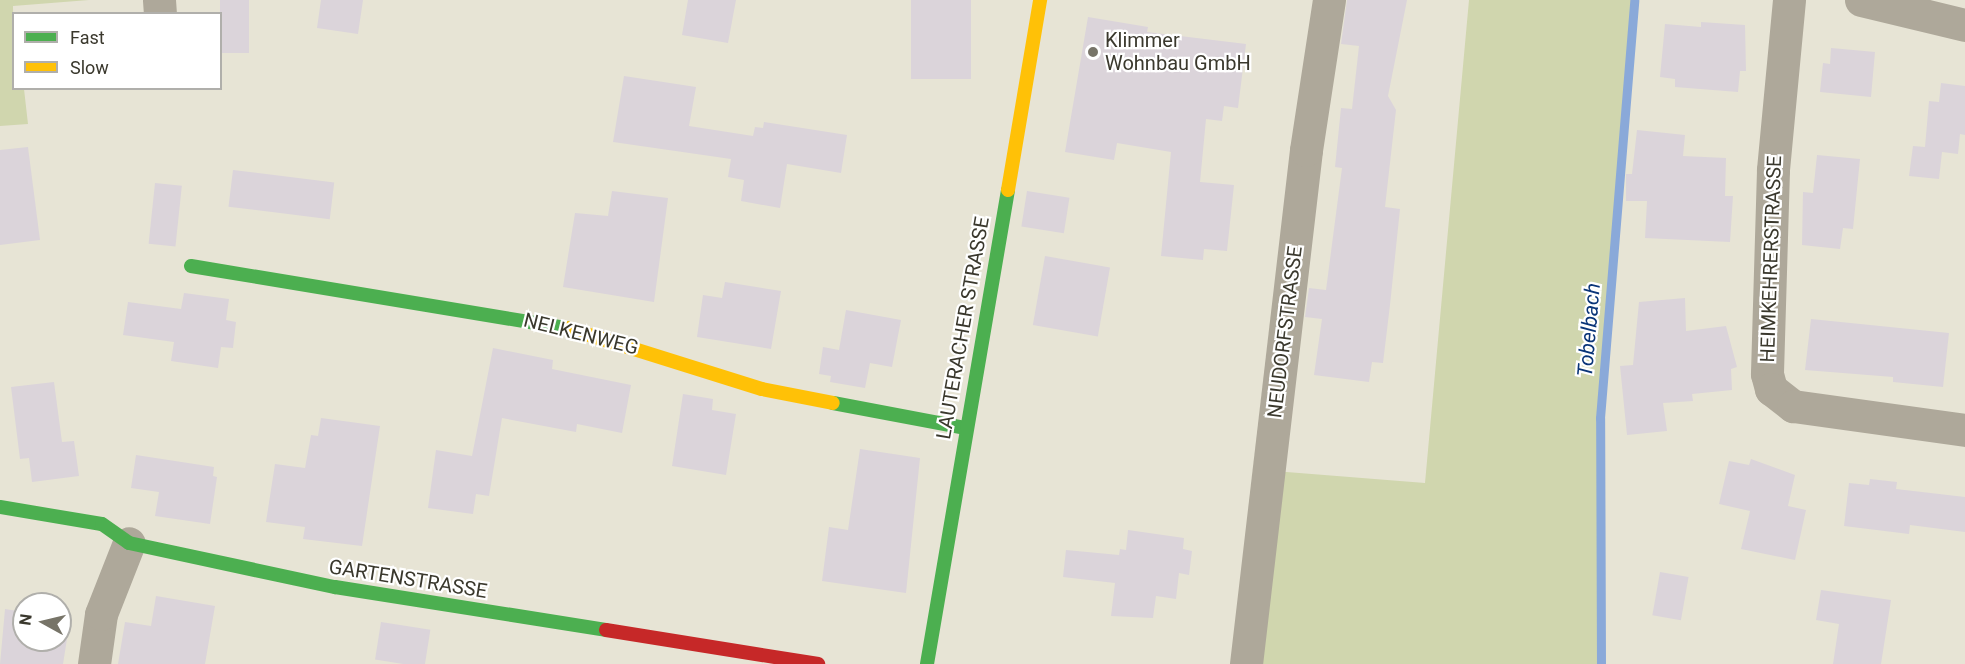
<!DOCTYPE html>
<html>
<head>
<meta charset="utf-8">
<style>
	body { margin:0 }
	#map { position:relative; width:1965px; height:664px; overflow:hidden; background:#e7e4d5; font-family:Roboto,sans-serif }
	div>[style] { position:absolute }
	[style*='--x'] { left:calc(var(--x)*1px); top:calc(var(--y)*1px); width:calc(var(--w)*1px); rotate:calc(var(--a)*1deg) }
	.green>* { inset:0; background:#d0d6ae }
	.stream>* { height:9px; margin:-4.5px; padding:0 4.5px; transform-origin:4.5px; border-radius:4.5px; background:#8aa9d9 }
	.building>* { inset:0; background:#dbd4da; transform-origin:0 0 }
	.street>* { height:33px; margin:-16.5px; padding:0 16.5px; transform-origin:16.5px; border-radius:16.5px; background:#aea89a }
	.fast>* { height:14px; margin:-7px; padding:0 7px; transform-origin:7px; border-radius:7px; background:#4caf50 }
	.slow>* { height:14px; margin:-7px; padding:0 7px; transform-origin:7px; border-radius:7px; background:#ffc107 }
	.jam>* { height:14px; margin:-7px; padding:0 7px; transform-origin:7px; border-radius:7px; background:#c62828 }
	.dots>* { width:16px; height:16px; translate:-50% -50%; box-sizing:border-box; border:3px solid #fff; border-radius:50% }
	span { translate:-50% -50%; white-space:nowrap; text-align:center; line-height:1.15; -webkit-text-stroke:4.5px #fff; paint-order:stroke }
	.poi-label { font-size:20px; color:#3a382d }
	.left { translate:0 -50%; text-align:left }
	.street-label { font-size:20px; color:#3a382d }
	.water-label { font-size:21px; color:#0a3578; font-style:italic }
	.legend { position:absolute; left:12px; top:12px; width:210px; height:78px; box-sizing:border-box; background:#fff; border:2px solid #b0afab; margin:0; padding:8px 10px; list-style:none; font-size:18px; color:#3a382d }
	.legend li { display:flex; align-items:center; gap:12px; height:30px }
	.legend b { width:30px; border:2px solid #b0afab }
	.north { position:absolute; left:12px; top:592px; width:60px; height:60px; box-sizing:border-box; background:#fff; border:2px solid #b0afab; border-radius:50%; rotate:278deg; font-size:16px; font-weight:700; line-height:24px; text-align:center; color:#3a382d }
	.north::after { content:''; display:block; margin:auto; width:21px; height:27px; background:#777468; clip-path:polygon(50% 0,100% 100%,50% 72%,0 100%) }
</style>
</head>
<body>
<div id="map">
	<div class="green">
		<div style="clip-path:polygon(0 0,89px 0,13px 6px,14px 88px,24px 89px,28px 124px,0 126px)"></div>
		<div style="clip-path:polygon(1469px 0,1634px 0,1599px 417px,1600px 664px,1250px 664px,1274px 471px,1425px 483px)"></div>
	</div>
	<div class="stream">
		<div style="--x:1601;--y:664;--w:246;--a:-90.2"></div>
		<div style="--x:1600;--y:418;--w:419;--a:-85.3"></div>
	</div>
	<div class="building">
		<div style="left:220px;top:0;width:29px;height:53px"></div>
		<div style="clip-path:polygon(321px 0,363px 0,358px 34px,317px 28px)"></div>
		<div style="clip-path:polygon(688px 0,736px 0,728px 43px,682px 35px)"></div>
		<div style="left:911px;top:0;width:60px;height:79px"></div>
		<div style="clip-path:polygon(1347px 0,1407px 0,1388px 96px,1396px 110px,1385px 207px,1400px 209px,1390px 305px,1383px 363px,1372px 362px,1369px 382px,1314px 375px,1322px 319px,1305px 317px,1309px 288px,1326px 290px,1342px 168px,1335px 167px,1341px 108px,1352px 109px,1359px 46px,1341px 44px)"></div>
		<div style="clip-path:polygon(1088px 17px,1148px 27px,1147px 32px,1246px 44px,1238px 108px,1224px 106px,1222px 121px,1206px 119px,1200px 182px,1234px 185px,1227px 251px,1204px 249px,1203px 260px,1161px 256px,1171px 152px,1117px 143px,1114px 160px,1065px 152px)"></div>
		<div style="clip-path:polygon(1701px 22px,1745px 25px,1746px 71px,1740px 71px,1738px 92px,1675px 87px,1675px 79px,1660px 77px,1665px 24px,1701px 27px)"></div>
		<div style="clip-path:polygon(1831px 48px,1875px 52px,1871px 97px,1820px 92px,1823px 63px,1830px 64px)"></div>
		<div style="clip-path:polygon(624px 76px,696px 87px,689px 126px,753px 136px,755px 127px,763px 128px,764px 122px,847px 135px,841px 173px,787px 164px,780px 208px,741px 201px,744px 180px,728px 177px,731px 159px,613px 142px)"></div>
		<div style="clip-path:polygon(1941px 83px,1965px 86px,1965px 135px,1960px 134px,1958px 154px,1942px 152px,1939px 179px,1909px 176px,1913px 146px,1925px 147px,1929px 101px,1939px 102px)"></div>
		<div style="clip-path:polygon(1637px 130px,1685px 135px,1683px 156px,1726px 158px,1725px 196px,1733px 196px,1730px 242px,1645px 238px,1647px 201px,1626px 201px,1626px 174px,1632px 174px)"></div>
		<div style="clip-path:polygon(28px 147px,40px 240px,0 245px,0 150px)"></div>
		<div style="clip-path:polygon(1817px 155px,1860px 159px,1853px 229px,1843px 228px,1840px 249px,1802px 245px,1803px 192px,1813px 193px)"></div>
		<div style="left:233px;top:170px;width:102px;height:37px;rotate:7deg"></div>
		<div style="left:155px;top:183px;width:27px;height:61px;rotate:6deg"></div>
		<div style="clip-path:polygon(612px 191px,668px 198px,654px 302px,563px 287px,575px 213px,608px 216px)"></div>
		<div style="left:1027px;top:191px;width:43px;height:36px;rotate:9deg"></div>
		<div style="left:1045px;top:256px;width:66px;height:70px;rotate:10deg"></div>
		<div style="clip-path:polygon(725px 282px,781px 291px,771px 349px,697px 337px,703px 295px,722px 298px)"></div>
		<div style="clip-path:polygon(184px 293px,229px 299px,226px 320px,236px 322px,233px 348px,221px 347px,218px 368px,171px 361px,174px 342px,123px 335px,128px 302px,181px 309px)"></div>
		<div style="clip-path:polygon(1685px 298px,1686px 331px,1726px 326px,1737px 367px,1731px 369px,1732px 390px,1692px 394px,1693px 401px,1663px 403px,1667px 431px,1627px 435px,1620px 366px,1633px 365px,1639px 302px)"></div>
		<div style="clip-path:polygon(846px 310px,901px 320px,892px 367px,870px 363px,865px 388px,830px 382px,831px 376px,819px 374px,823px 347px,839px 350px)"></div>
		<div style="clip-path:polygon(1811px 319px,1949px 333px,1943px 387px,1893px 382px,1893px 377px,1805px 370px)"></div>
		<div style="clip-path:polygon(493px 348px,553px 360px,552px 369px,631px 385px,622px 433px,577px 424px,576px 432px,502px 418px,489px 496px,476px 494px,473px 514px,428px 508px,436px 450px,472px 456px)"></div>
		<div style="clip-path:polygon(54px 382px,62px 442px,74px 441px,79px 476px,32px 482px,29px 458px,20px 459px,11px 387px)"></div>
		<div style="clip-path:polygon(683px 394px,713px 399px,712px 410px,736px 414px,726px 475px,672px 466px)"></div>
		<div style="clip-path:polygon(321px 418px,380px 426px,362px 546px,303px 539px,305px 527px,266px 522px,275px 464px,305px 468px,311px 435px,318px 436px)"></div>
		<div style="clip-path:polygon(860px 449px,920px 458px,906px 593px,822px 581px,829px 527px,848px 530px)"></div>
		<div style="clip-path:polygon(136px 455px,214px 467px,213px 476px,217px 477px,210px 524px,155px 516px,159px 492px,131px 488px)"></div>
		<div style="clip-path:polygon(1751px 459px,1795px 475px,1788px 506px,1806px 510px,1795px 560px,1741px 549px,1750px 511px,1719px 504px,1729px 461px,1749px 465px)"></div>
		<div style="clip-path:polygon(1870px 479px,1897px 482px,1896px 489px,1965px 497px,1965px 532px,1910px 525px,1909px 534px,1844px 526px,1849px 483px,1869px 485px)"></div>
		<div style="clip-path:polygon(1128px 530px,1184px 538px,1183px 549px,1192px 551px,1189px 575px,1179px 573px,1176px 599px,1156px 596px,1153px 618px,1111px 616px,1115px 583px,1063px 577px,1066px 550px,1119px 555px,1120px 549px,1126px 550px)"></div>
		<div style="left:1660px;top:572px;width:29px;height:44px;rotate:10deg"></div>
		<div style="clip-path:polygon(1821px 590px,1891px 600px,1881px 664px,1833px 664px,1839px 624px,1816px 620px)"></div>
		<div style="clip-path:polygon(156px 596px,215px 606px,205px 664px,118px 664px,125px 622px,151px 626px)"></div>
		<div style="clip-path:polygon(5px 609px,24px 612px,24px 640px,60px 640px,60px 618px,70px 620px,63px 664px,0 664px)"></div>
		<div style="left:381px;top:622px;width:50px;height:38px;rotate:9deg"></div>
	</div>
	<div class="street">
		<div style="--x:159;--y:0;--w:14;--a:86"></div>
		<div style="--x:1789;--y:0;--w:171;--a:95.4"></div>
		<div style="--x:1773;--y:170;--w:204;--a:91.7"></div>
		<div style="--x:1767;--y:374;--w:16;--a:75"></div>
		<div style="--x:1771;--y:389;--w:28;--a:38"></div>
		<div style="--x:1793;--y:406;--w:174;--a:7.9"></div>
		<div style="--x:1861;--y:0;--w:107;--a:13.5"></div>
		<div style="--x:94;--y:664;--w:50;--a:-82"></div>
		<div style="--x:101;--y:614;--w:76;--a:-68.5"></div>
		<div style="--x:1246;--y:664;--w:517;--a:-83.34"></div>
		<div style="--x:1306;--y:150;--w:152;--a:-81.3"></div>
	</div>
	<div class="fast">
		<div style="--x:191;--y:266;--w:381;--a:9.4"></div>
		<div style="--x:833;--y:403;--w:134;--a:10.7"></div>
		<div style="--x:0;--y:507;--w:103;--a:9.5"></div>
		<div style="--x:102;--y:524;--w:33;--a:35"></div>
		<div style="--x:129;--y:543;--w:211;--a:12.1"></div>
		<div style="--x:335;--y:587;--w:274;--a:9"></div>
		<div style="--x:927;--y:664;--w:481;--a:-80.3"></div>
	</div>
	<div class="slow">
		<div style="--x:1008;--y:190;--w:193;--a:-80.4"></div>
		<div style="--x:567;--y:328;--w:204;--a:17.4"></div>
		<div style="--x:762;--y:389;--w:72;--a:11.2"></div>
	</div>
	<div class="jam">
		<div style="--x:606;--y:630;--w:215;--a:9.1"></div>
	</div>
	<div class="dots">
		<div style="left:1093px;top:52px;background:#777468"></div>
	</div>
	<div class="poi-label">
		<span class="left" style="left:1105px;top:52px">Klimmer<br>Wohnbau GmbH</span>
	</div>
	<div class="street-label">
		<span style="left:1771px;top:259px;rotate:-88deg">HEIMKEHRERSTRASSE</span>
		<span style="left:963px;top:328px;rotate:-80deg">LAUTERACHER STRASSE</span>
		<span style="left:1285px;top:332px;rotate:-83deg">NEUDORFSTRASSE</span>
		<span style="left:581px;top:334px;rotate:14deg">NELKENWEG</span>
		<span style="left:408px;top:579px;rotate:9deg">GARTENSTRASSE</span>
	</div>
	<div class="water-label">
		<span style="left:1589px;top:330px;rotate:-85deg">Tobelbach</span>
	</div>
	<ul class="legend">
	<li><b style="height:8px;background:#4caf50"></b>Fast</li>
	<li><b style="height:8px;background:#ffc107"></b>Slow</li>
	</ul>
	<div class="north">N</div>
</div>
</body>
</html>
